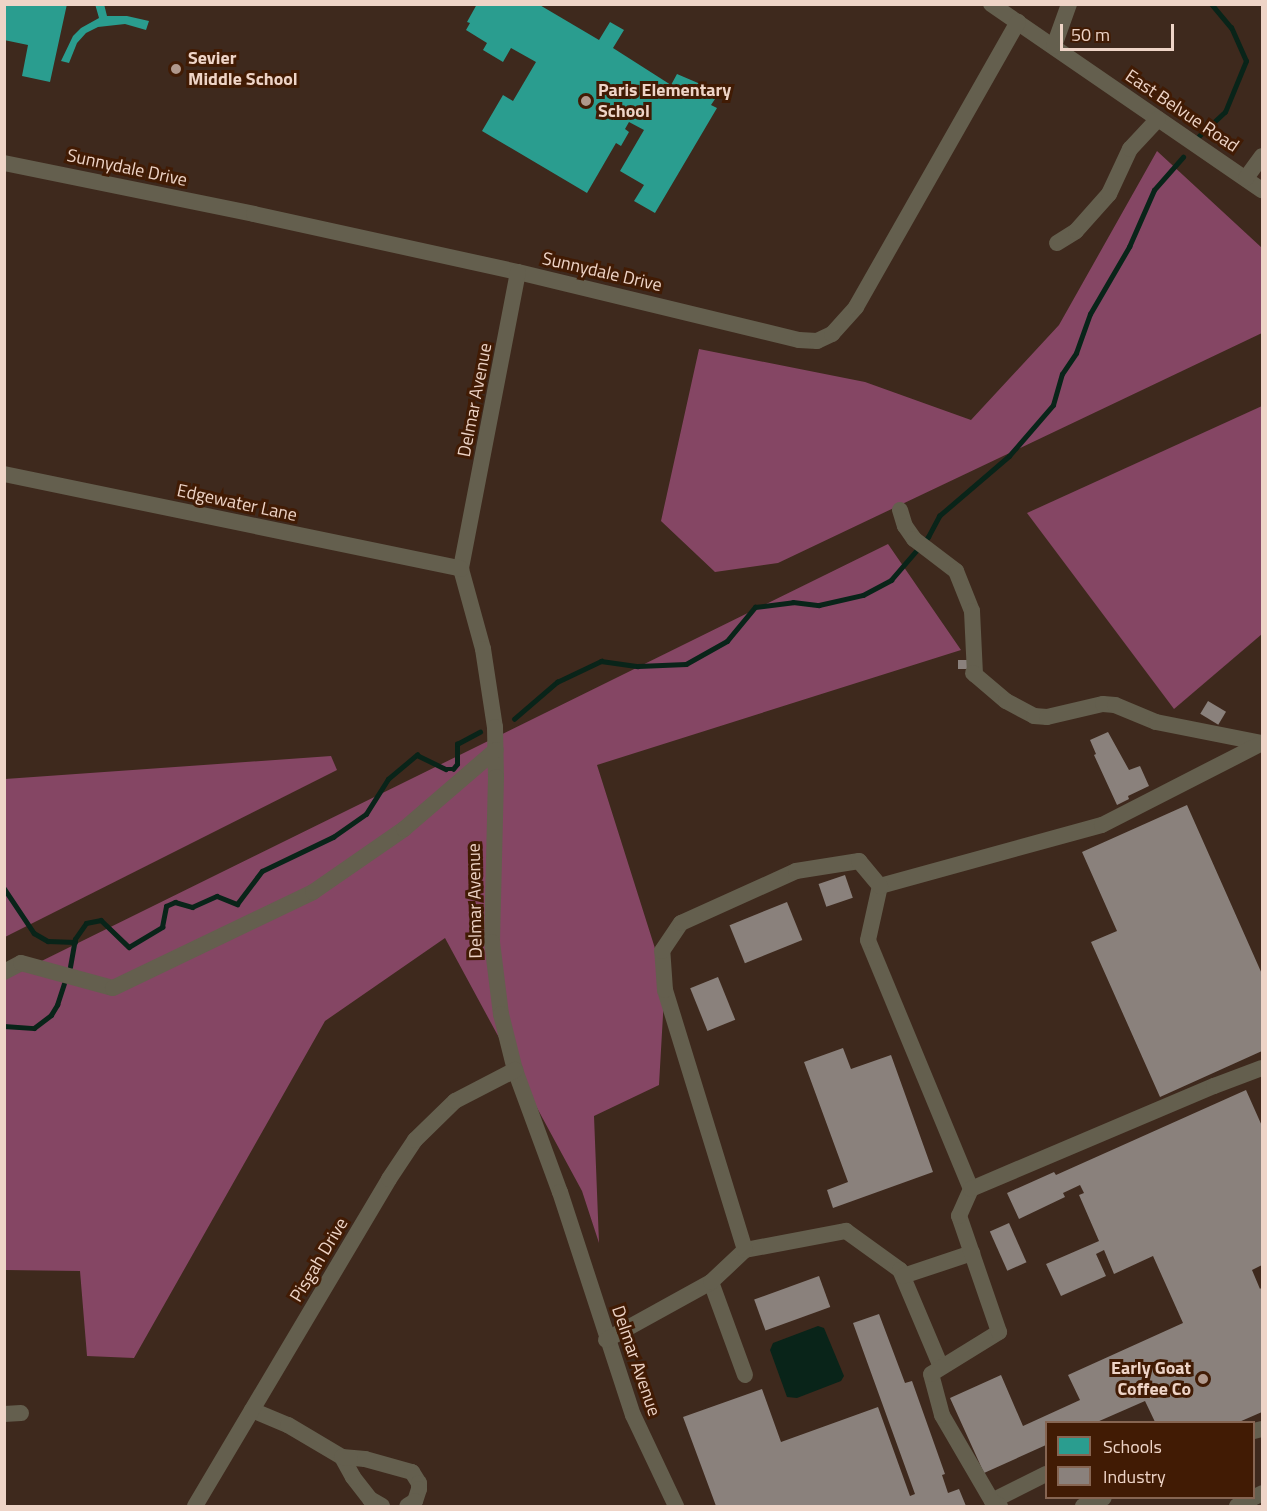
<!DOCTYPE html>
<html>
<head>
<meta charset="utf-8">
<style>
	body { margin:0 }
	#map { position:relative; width:1267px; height:1511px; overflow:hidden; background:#3e291d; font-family:"Titillium Web",sans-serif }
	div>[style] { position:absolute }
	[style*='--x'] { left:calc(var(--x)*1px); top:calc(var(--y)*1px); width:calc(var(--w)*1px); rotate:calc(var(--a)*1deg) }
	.forest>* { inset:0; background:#854664 }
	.water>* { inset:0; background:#092419 }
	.schools>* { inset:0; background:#2a9d8f }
	.industry>* { inset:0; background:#8a817c; transform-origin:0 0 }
	.stream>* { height:4.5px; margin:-2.25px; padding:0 2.25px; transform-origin:2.25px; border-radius:2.25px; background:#092419 }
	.minor>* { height:16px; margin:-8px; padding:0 8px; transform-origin:8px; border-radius:8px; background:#645f4e }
	.dots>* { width:16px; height:16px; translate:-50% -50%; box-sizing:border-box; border:3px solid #411b04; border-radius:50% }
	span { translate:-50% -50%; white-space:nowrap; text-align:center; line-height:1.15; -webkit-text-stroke:6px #411b04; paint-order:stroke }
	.poi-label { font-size:18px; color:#eed4c7; font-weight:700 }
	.left { translate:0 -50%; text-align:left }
	.right { translate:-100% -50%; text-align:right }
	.street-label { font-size:18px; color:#eed4c7 }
	.frame { position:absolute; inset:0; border:6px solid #eed4c7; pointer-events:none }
	.legend { position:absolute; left:1045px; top:1421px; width:210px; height:78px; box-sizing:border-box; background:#411b04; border:2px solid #866552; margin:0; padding:8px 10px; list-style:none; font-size:18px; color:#eed4c7 }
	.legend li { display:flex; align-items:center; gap:12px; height:30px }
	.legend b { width:30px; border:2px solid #866552 }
	.scale { position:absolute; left:1060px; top:24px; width:114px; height:27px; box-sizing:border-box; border:3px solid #eed4c7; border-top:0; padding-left:8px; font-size:18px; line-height:21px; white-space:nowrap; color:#eed4c7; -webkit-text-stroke:4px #411b04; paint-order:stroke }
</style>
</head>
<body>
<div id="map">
	<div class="forest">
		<div style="clip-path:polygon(1157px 151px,1262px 248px,1262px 333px,778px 563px,715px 572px,661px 521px,699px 349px,865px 382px,971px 420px,1059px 325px)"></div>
		<div style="clip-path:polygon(1262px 406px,1262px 634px,1174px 709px,1027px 513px)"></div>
		<div style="clip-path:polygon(888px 544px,961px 650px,597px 765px,665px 980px,659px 1085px,594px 1116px,599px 1243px,582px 1191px,445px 938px,325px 1021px,134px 1358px,87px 1356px,80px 1271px,5px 1270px,5px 979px)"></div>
		<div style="clip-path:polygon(331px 756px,337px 770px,5px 937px,5px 779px)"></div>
	</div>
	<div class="water">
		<div style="clip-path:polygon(818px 1326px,824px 1328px,844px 1376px,841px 1381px,797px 1398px,787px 1397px,770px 1350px,773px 1343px)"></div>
	</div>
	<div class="schools">
		<div style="clip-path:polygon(4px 4px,67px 4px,50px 82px,22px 76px,28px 45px,4px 40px)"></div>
		<div style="clip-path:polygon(95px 4px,104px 4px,107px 16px,127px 16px,149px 21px,146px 30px,125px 24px,98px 27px,86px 33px,77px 43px,69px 63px,61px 61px,73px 36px,81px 28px,99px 18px)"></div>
		<div style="clip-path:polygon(477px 4px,538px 4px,599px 40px,610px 22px,624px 30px,613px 48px,671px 85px,677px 74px,705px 86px,702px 91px,715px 99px,711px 105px,717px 108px,655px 213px,634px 201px,644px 185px,620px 171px,644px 130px,629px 122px,625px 129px,629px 132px,621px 146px,616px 143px,587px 193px,482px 131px,503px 95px,513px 101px,536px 62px,511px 48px,503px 62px,483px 50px,487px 43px,466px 30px,470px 23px,467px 22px)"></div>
	</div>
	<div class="industry">
		<div style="left:958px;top:660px;width:11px;height:9px"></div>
		<div style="left:1208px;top:701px;width:21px;height:15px;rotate:31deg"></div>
		<div style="clip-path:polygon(1108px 732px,1129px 770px,1140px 766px,1149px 786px,1128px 796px,1129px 799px,1117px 805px,1094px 755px,1096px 754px,1090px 740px)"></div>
		<div style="clip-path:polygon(1187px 805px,1262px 974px,1262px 1051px,1160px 1097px,1091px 942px,1117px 931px,1082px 852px)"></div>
		<div style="left:845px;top:875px;width:24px;height:28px;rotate:71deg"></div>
		<div style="left:787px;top:902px;width:41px;height:62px;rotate:68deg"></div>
		<div style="left:718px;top:977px;width:46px;height:30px;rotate:68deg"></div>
		<div style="clip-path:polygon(843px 1048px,851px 1069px,891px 1055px,933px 1172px,833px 1208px,827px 1190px,848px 1182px,804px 1062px)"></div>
		<div style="clip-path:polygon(1246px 1090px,1262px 1126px,1262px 1265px,1252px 1270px,1260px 1289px,1262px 1287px,1262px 1412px,1239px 1422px,1155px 1422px,1145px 1401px,1097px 1422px,1046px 1422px,1046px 1445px,984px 1473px,950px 1398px,1001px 1375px,1023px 1426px,1080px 1400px,1068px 1375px,1183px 1323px,1153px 1256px,1114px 1274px,1104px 1250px,1096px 1254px,1106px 1276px,1061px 1296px,1046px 1264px,1099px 1241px,1079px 1195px,1084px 1193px,1080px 1185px,1063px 1193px,1065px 1197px,1019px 1219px,1007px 1193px,1054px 1172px,1056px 1175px)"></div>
		<div style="left:1009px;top:1223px;width:43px;height:21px;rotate:66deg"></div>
		<div style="left:819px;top:1276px;width:33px;height:69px;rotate:70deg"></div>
		<div style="clip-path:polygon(879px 1314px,905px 1383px,912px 1381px,945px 1474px,942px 1475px,948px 1493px,959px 1489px,966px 1506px,716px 1506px,683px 1417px,762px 1389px,781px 1442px,878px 1407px,910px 1496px,915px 1494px,853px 1323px)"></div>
	</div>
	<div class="stream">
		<div style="--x:1199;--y:136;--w:35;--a:-43"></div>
		<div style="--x:1225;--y:112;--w:55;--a:-67.6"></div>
		<div style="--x:1246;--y:61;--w:36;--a:-114"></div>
		<div style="--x:1231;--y:28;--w:31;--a:-130"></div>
		<div style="--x:514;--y:719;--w:57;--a:-40.7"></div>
		<div style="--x:557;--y:682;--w:49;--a:-25.5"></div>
		<div style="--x:601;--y:661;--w:37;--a:8"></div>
		<div style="--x:638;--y:666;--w:48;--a:-2.4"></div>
		<div style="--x:686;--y:664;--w:47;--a:-29.3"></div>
		<div style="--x:727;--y:641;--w:44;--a:-50.5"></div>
		<div style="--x:755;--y:607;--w:38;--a:-7"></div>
		<div style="--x:793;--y:602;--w:26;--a:7"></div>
		<div style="--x:819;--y:605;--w:45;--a:-12.8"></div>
		<div style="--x:863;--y:595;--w:32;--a:-28"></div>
		<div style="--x:891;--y:580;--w:57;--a:-49.3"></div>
		<div style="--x:928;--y:537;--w:24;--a:-62"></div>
		<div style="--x:939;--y:516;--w:92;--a:-40.6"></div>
		<div style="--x:1009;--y:456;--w:67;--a:-49.2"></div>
		<div style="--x:1053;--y:405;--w:32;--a:-74"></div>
		<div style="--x:1062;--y:374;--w:25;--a:-56"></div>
		<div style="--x:1076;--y:353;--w:41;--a:-70.3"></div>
		<div style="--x:1090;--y:314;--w:78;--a:-59.8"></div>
		<div style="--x:1129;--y:247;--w:62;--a:-66.3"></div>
		<div style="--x:1154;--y:190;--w:44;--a:-48.7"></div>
		<div style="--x:4;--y:888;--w:54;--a:56.3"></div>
		<div style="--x:34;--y:933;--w:16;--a:30"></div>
		<div style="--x:48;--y:941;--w:27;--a:2"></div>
		<div style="--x:70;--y:967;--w:28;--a:-80"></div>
		<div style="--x:75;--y:939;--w:19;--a:-55"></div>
		<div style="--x:86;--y:923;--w:15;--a:-11"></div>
		<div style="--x:101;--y:920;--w:39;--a:44"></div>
		<div style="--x:129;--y:947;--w:39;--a:-31"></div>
		<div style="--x:162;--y:927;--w:21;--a:-79"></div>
		<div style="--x:166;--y:906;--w:10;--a:-24"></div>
		<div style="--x:175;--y:902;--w:18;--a:16"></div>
		<div style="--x:192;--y:907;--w:27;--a:-24"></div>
		<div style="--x:217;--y:896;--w:22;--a:22"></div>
		<div style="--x:237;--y:904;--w:41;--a:-52.9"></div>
		<div style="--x:262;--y:871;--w:79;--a:-25.6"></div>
		<div style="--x:333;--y:837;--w:40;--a:-34.9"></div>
		<div style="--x:366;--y:814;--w:41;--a:-57.8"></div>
		<div style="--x:388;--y:779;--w:38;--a:-40"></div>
		<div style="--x:417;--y:755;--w:32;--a:26"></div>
		<div style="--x:446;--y:769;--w:7;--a:0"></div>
		<div style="--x:453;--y:769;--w:6;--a:-51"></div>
		<div style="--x:457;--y:764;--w:20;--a:-90"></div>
		<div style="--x:457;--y:744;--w:26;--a:-28"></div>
		<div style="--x:4;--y:1026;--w:30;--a:4"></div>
		<div style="--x:34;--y:1028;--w:21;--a:-37"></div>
		<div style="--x:51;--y:1015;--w:12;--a:-59"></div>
		<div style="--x:57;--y:1005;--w:22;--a:-72"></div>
	</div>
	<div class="minor">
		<div style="--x:991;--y:4;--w:329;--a:34.5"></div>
		<div style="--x:1054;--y:46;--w:45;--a:-70.3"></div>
		<div style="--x:4;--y:163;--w:255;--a:11.5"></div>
		<div style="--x:254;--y:214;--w:270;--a:12.4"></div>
		<div style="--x:518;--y:272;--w:289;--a:13.6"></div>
		<div style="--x:799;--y:340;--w:18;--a:3"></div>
		<div style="--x:817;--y:341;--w:17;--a:-25"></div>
		<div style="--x:832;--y:334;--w:36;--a:-48"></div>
		<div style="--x:856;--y:307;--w:328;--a:-60.4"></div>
		<div style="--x:1246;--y:178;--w:27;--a:-54"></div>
		<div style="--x:1057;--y:243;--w:22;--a:-32"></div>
		<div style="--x:1076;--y:231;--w:50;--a:-48.3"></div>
		<div style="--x:1109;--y:194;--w:50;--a:-65"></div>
		<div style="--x:1130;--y:149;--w:41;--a:-47"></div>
		<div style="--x:518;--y:272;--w:302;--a:100.9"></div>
		<div style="--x:461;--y:569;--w:83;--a:74.6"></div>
		<div style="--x:483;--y:649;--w:79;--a:81.3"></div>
		<div style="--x:495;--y:727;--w:50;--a:88.9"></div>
		<div style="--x:496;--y:777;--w:165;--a:91.4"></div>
		<div style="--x:492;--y:942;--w:73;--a:82.9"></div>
		<div style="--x:501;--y:1014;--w:58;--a:76"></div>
		<div style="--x:515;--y:1070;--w:130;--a:69.8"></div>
		<div style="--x:560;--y:1192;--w:235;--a:71.9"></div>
		<div style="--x:633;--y:1415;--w:101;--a:64.7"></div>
		<div style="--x:4;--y:474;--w:467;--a:11.7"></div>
		<div style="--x:900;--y:510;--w:17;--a:73"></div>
		<div style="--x:905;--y:526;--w:16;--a:55"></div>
		<div style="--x:914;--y:539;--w:53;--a:37.3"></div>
		<div style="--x:956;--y:571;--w:43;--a:68.2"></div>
		<div style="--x:972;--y:611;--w:64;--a:87.3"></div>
		<div style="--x:973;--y:673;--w:43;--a:40.3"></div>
		<div style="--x:1006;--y:701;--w:32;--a:28"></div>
		<div style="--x:1034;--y:716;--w:13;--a:4"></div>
		<div style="--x:1047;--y:717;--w:57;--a:-13.1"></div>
		<div style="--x:1103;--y:704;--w:12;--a:5"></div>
		<div style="--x:1115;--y:705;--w:44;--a:22.5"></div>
		<div style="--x:1156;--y:722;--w:108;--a:11.2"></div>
		<div style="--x:4;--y:972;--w:19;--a:-28"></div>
		<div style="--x:21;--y:963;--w:95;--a:15.2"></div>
		<div style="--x:113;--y:988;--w:222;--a:-25.6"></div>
		<div style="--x:313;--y:892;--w:111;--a:-34.7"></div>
		<div style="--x:404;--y:829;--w:121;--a:-40.7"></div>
		<div style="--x:971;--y:1189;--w:269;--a:-112.5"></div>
		<div style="--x:868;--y:940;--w:55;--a:-77.5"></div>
		<div style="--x:880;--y:886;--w:230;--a:-15.4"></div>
		<div style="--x:1102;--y:825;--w:180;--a:-27.1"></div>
		<div style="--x:745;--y:1250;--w:103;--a:-10.7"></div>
		<div style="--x:846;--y:1231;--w:67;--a:35.8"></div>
		<div style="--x:900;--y:1270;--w:105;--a:67.1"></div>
		<div style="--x:903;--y:1276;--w:73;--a:-18.4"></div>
		<div style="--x:711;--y:1282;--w:99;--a:69.9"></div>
		<div style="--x:606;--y:1340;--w:120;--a:-28.9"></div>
		<div style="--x:711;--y:1282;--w:47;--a:-43.3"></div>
		<div style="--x:745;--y:1250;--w:272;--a:-107.1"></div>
		<div style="--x:665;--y:990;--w:39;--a:-94"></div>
		<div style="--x:662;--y:951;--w:34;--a:-56"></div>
		<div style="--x:681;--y:923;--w:126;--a:-24.3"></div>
		<div style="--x:796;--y:871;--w:64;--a:-9"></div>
		<div style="--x:859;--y:861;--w:33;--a:50"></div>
		<div style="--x:252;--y:1410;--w:39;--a:23"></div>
		<div style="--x:288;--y:1425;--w:63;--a:30.7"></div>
		<div style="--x:4;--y:1414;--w:17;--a:-3"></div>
		<div style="--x:1254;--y:1431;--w:8;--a:-14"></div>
		<div style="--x:992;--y:1501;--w:60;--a:-26.6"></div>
		<div style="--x:195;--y:1506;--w:380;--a:-59.3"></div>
		<div style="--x:389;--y:1179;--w:47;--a:-56.3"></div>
		<div style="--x:415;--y:1140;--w:56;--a:-44.3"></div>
		<div style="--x:455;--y:1101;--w:68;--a:-27.3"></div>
		<div style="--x:382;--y:1506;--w:14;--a:-150"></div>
		<div style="--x:370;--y:1499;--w:28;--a:-128"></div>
		<div style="--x:353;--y:1477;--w:23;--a:-119"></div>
		<div style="--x:342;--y:1457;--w:23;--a:5"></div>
		<div style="--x:365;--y:1459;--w:49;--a:15.5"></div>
		<div style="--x:412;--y:1472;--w:13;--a:58"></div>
		<div style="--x:419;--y:1483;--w:6;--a:90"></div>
		<div style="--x:419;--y:1489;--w:13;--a:108"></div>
		<div style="--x:415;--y:1501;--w:9;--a:148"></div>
		<div style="--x:1000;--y:1506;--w:9;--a:-148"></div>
		<div style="--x:992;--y:1501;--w:99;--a:-120.2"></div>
		<div style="--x:942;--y:1415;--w:42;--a:-105"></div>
		<div style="--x:931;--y:1374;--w:80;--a:-31.7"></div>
		<div style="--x:999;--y:1332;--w:123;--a:-109"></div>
		<div style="--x:959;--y:1216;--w:30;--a:-66"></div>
		<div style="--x:971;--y:1189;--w:264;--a:-23"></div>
		<div style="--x:1214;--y:1086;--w:51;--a:-20.6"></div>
		<div style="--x:1083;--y:1506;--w:22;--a:-21"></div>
		<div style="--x:1237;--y:1506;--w:28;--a:-27"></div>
	</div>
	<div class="dots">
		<div style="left:176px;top:69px;background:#b0988c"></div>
		<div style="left:586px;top:101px;background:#b0988c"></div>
		<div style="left:1203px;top:1379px;background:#b0988c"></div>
	</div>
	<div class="poi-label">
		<span class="left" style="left:188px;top:69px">Sevier<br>Middle School</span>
		<span class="left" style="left:598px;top:101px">Paris Elementary<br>School</span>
		<span class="right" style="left:1191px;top:1379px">Early Goat<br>Coffee Co</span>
	</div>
	<div class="street-label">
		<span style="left:1182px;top:111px;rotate:34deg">East Belvue Road</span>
		<span style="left:127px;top:168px;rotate:12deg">Sunnydale Drive</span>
		<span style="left:602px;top:272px;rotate:13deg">Sunnydale Drive</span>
		<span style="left:475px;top:400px;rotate:-79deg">Delmar Avenue</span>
		<span style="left:237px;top:503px;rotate:12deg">Edgewater Lane</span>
		<span style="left:475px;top:901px;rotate:-91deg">Delmar Avenue</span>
		<span style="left:319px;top:1260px;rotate:-59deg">Pisgah Drive</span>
		<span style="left:636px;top:1361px;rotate:71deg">Delmar Avenue</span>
	</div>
	<div class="frame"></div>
	<ul class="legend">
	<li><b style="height:16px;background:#2a9d8f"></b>Schools</li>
	<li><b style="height:16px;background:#8a817c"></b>Industry</li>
	</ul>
	<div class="scale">50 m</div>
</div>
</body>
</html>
